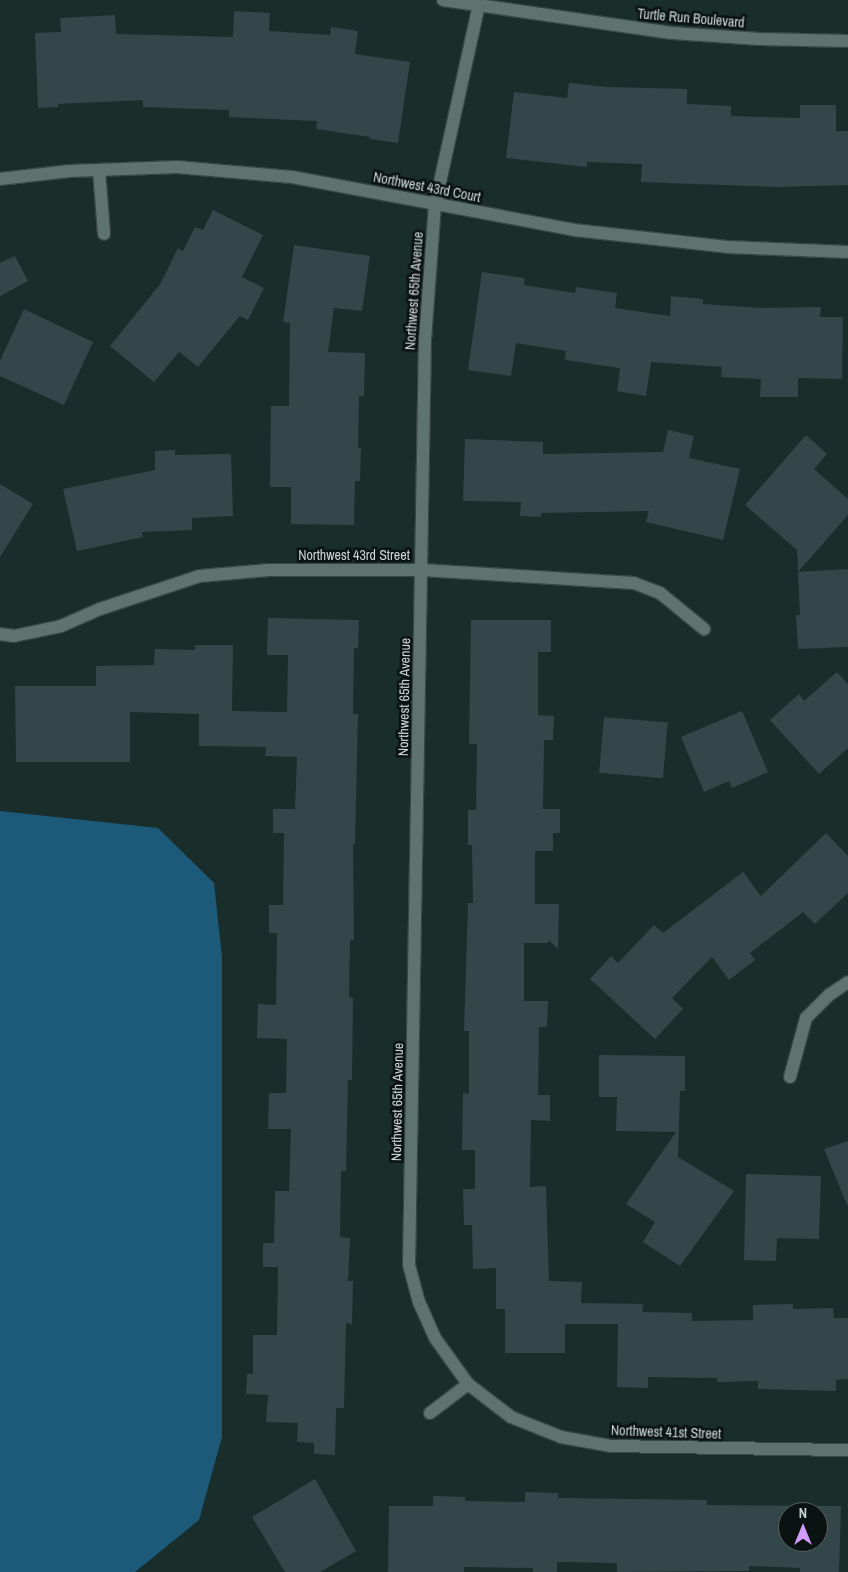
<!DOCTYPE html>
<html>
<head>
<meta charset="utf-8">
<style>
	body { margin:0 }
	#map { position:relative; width:848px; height:1572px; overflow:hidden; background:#192d2b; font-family:"Archivo Narrow",sans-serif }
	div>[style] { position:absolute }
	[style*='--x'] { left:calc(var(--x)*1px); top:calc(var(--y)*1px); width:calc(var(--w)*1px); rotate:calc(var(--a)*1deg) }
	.water>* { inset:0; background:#1d5a7a }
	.building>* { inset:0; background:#33474b; transform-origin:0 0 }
	.roads { filter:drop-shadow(1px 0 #374745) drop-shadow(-1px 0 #374745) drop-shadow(0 1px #374745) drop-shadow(0 -1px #374745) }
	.minor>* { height:12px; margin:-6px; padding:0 6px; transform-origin:6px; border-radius:6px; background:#5e7370 }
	span { translate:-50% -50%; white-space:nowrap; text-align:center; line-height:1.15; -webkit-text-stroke:5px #0b1312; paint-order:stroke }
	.street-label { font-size:14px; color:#cad6d4 }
	.north { position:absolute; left:778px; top:1502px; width:50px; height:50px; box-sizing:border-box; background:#0b1312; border:1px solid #576160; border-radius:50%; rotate:0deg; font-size:14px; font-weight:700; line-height:20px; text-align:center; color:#cad6d4 }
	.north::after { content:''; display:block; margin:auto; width:18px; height:22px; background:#d39cfc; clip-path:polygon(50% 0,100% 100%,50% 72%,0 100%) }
</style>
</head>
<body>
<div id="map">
	<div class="water">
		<div style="clip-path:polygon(0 811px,158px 828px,214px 883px,222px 957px,222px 1437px,199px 1520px,135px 1572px,0 1572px)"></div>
	</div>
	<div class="building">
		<div style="clip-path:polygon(234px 11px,270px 13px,269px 31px,330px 35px,331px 27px,358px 31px,355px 54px,410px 62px,398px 143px,370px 139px,370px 137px,316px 129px,317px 121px,229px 117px,229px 110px,143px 107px,143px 100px,58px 104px,58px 107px,38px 108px,35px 33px,61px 32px,60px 18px,115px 15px,116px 34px,233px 37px)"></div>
		<div style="clip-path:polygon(569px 83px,607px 87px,687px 89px,687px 104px,731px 106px,731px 116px,800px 118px,800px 105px,836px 105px,836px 131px,848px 131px,848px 185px,778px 187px,641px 182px,642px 164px,587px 162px,587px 167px,506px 158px,514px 92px,567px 98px)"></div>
		<div style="clip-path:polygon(213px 210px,263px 235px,242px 277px,264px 288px,248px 320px,240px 316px,198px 367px,179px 352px,154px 382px,110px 346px,161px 283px,178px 248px,183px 251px,195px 227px,203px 230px)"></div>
		<div style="clip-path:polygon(294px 245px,370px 256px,362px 311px,334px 308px,328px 352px,365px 353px,364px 396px,359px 396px,358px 448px,361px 448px,360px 481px,355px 481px,354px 525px,291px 524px,291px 487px,270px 487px,271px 406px,289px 406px,290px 323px,283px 322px)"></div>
		<div style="clip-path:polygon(15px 256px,28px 281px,0 296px,0 263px)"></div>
		<div style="clip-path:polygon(482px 272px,525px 278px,524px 285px,575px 293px,576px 287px,617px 293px,615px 308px,670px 316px,671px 296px,703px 299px,703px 304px,762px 308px,821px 307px,820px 317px,843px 317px,842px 379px,798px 378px,798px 397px,760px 397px,761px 379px,721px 377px,722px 367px,651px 362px,646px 396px,617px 391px,620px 368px,565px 360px,566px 351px,516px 343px,511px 376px,468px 370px)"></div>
		<div style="clip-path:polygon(24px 309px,93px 342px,64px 405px,0 376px,0 361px)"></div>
		<div style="clip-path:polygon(668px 430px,694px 436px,689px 458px,740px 469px,723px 540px,646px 522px,649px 511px,541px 513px,541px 517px,520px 516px,521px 502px,463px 501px,465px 439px,543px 442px,543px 454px,663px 452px)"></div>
		<div style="clip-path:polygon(806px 435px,827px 454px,814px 469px,848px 499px,848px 515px,798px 572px,797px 550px,745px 505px)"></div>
		<div style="clip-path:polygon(175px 450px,175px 455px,231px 454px,233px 516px,192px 518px,192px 530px,142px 532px,143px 537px,77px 551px,63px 489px,155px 470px,155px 451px)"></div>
		<div style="clip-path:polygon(0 484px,33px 504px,0 557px)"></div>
		<div style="clip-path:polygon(848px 569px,848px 647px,798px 649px,796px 615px,800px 615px,798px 572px)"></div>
		<div style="clip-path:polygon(268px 618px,359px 620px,358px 648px,354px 648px,353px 714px,358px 714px,355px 844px,353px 844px,354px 940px,350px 940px,349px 997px,353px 998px,352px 1080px,348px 1080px,346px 1171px,341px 1171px,340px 1237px,350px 1238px,348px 1281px,353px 1281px,352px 1324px,346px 1323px,344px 1408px,336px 1408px,335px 1455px,314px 1454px,314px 1443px,297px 1442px,298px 1423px,266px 1422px,268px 1395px,246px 1394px,247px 1374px,253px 1374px,253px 1335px,277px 1335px,278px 1267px,263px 1267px,263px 1243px,274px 1243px,275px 1191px,289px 1191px,291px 1129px,268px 1129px,269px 1093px,286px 1093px,287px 1039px,257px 1038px,258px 1004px,276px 1005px,277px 933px,269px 933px,269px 905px,283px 905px,284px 833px,273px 833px,273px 809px,295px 809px,297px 757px,265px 756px,266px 747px,199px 746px,199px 714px,130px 712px,130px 762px,16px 762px,15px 686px,96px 686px,96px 666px,154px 665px,155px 649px,195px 650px,195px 645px,233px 645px,232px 711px,287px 712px,288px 655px,267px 655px)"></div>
		<div style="clip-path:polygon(471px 620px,551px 620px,551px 652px,538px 652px,538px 715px,554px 716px,553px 740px,544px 740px,543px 809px,560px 809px,560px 833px,553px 833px,553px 851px,535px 851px,535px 904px,559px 904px,558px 949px,549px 940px,548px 943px,524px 943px,524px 1001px,548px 1001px,547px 1027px,539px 1027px,538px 1095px,550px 1095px,550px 1121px,531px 1120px,530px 1187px,546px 1186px,549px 1281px,582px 1282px,581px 1303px,643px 1304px,642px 1312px,692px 1313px,692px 1321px,753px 1320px,753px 1305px,793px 1304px,793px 1309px,833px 1308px,834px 1318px,848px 1318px,848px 1379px,836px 1380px,836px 1391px,758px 1389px,758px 1381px,717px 1382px,717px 1378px,648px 1377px,648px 1388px,617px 1387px,618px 1324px,565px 1324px,565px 1353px,505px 1353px,505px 1309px,496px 1309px,496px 1268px,473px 1269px,472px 1225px,464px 1225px,463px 1189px,475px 1189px,475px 1150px,462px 1150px,463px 1093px,469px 1094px,469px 1031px,464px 1031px,468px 903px,473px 903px,472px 845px,468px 845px,468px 810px,476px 810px,477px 744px,469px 744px)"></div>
		<div style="clip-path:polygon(837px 672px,848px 684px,848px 748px,819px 774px,770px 720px,799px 694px,804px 701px)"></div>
		<div style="clip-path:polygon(742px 711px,768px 772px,732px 788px,729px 781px,704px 792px,681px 737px)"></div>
		<div style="left:604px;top:717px;width:64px;height:56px;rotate:5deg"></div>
		<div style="clip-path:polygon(826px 833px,848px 856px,848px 893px,815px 924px,803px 912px,750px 953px,755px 960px,729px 980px,712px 957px,672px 998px,683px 1009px,655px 1039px,590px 979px,611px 956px,618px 963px,654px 925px,663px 933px,743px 872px,761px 896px)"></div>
		<div style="clip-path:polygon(599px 1055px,685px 1056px,685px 1091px,680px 1091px,678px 1157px,734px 1191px,680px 1266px,643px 1242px,655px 1222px,626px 1204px,676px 1132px,616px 1131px,617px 1097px,599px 1097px)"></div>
		<div style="clip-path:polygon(848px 1141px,848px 1205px,847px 1205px,824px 1149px)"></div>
		<div style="clip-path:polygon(746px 1174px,821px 1176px,819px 1239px,777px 1238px,776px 1261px,744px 1260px)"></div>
		<div style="clip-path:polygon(315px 1479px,356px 1551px,320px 1572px,285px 1572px,252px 1517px)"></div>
		<div style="clip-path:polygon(evenodd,525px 1492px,558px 1493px,558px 1498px,707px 1500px,707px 1505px,841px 1506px,839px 1572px,800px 1572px,800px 1568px,749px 1566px,749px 1571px,617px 1572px,617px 1563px,557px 1562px,557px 1572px,533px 1572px,533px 1568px,464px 1567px,464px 1572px,388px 1572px,389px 1506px,433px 1506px,433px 1496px,465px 1497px,465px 1501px,525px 1502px,525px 1492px,788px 1512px,818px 1512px,818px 1542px,788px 1542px,788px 1512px)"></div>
	</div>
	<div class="roads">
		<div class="minor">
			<div style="--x:443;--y:0;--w:231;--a:8.2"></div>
			<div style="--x:672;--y:33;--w:88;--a:3.9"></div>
			<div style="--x:760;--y:39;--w:88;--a:1.3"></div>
			<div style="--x:480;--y:0;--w:209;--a:102.4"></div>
			<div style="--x:435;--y:204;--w:135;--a:94.2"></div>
			<div style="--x:425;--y:339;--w:926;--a:90.99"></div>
			<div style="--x:409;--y:1265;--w:38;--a:75"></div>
			<div style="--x:419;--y:1302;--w:39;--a:66"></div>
			<div style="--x:435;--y:1338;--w:57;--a:54.3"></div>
			<div style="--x:468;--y:1384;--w:54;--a:37.5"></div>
			<div style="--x:511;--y:1417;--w:54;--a:21.8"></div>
			<div style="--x:561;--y:1437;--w:51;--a:10.2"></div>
			<div style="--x:611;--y:1446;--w:237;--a:1"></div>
			<div style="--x:99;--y:170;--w:64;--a:85.5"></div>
			<div style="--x:0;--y:179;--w:70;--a:-6.5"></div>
			<div style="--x:70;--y:171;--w:107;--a:-2.1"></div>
			<div style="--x:177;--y:167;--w:115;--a:5"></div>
			<div style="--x:292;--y:177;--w:287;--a:10.6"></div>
			<div style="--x:574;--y:230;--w:154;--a:6.3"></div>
			<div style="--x:727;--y:247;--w:121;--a:2.4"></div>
			<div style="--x:0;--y:634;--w:14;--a:8"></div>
			<div style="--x:14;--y:636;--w:48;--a:-12"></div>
			<div style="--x:61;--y:626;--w:43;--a:-23.6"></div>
			<div style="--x:100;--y:609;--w:105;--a:-18.3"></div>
			<div style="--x:200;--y:576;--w:69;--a:-5"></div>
			<div style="--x:269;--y:570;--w:153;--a:0"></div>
			<div style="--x:422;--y:570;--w:212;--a:3.5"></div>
			<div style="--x:634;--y:583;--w:28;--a:21"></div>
			<div style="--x:660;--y:593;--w:57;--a:39.3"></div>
			<div style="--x:790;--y:1077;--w:61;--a:-74.8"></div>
			<div style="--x:806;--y:1018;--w:33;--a:-45"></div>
			<div style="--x:829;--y:995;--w:23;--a:-34"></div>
			<div style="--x:430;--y:1413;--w:48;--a:-37.3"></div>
		</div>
	</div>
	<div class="street-label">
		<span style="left:691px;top:18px;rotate:5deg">Turtle Run Boulevard</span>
		<span style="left:427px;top:187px;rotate:11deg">Northwest 43rd Court</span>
		<span style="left:414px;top:291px;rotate:-86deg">Northwest 65th Avenue</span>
		<span style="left:354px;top:555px">Northwest 43rd Street</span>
		<span style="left:404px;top:697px;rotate:-89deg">Northwest 65th Avenue</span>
		<span style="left:397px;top:1102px;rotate:-89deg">Northwest 65th Avenue</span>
		<span style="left:666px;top:1432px;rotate:2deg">Northwest 41st Street</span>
	</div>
	<div class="north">N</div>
</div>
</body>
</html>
